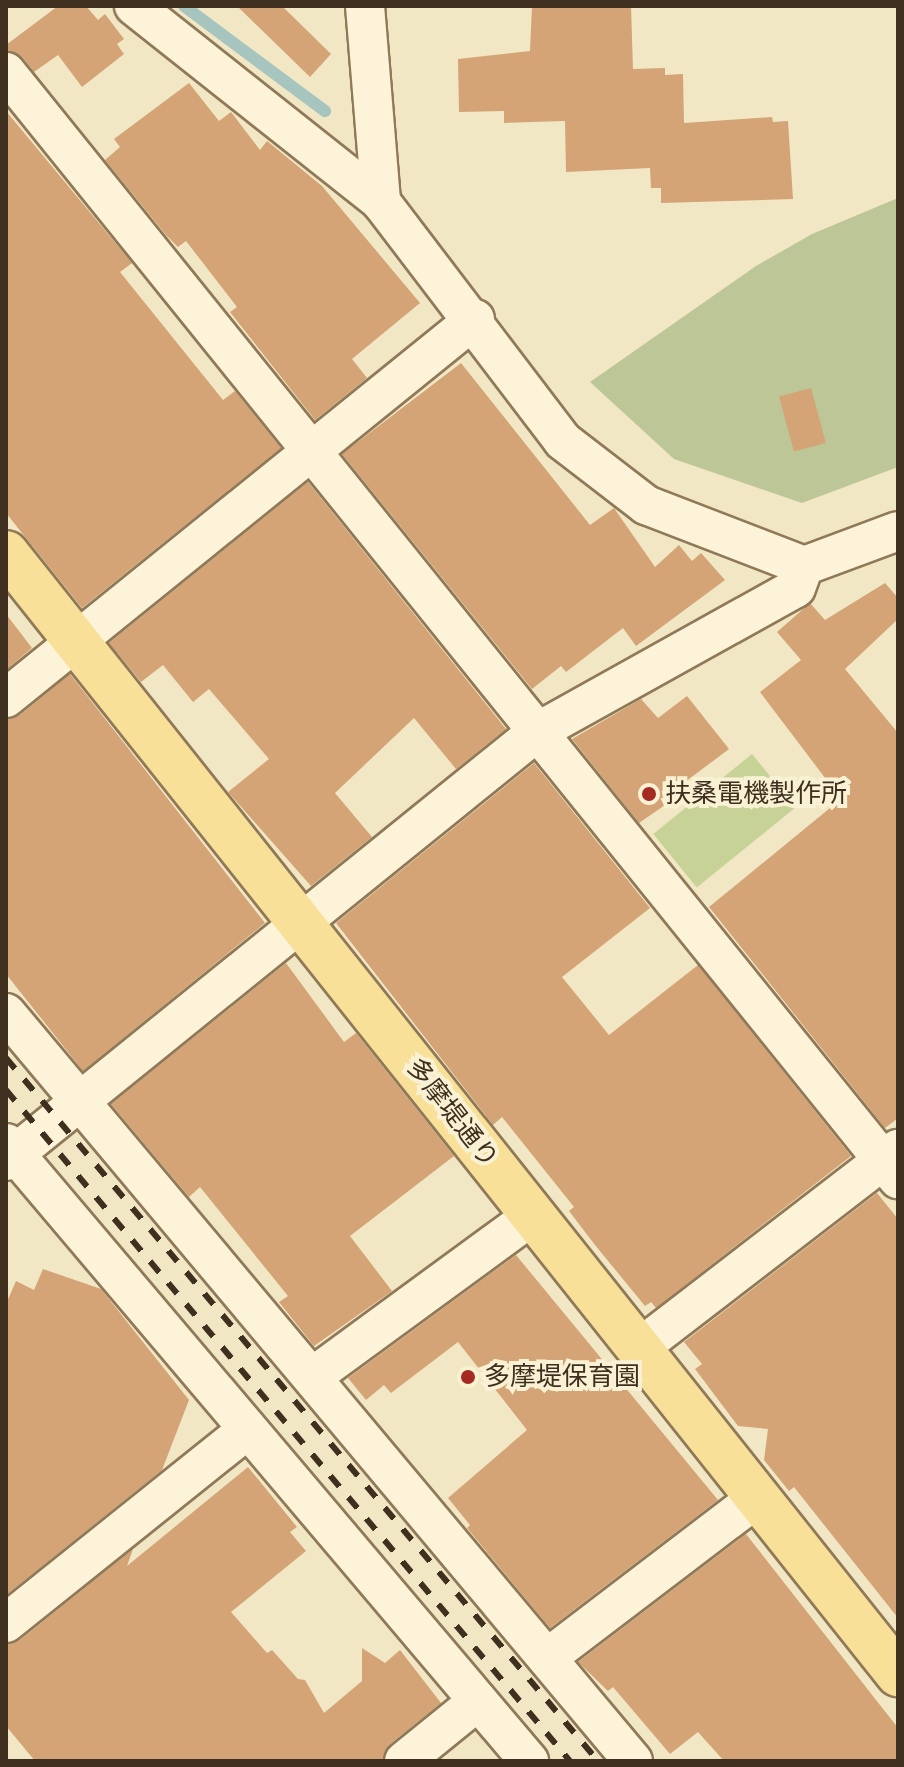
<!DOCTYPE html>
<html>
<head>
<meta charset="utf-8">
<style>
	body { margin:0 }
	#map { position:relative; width:904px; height:1767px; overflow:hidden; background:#f2e7c4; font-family:"Times New Roman","Noto Sans JP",serif }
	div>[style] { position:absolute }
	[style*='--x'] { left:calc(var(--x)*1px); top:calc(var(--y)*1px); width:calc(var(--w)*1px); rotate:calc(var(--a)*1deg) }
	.green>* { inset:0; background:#c7d296; transform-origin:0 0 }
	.cemetery>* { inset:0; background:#bdc696 }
	.stream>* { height:12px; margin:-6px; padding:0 6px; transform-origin:6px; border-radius:6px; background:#a6c5be }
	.building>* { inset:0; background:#d4a376; transform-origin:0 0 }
	.roads { filter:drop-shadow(2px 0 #8f7958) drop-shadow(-2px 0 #8f7958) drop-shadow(0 2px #8f7958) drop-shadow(0 -2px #8f7958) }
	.street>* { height:38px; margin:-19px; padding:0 19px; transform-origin:19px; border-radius:19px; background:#fcf3d8 }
	.primary>* { height:44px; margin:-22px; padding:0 22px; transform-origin:22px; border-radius:22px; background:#f8e099 }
	.rail>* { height:6px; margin-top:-3px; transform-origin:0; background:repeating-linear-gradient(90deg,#3e2f1e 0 14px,transparent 0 28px) }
	.dots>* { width:22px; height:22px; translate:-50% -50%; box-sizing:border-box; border:4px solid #f9f1d4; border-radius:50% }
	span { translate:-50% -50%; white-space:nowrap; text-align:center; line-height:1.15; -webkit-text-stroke:8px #f9f1d4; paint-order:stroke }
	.poi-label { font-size:26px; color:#3e2f1e }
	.left { translate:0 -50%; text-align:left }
	.street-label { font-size:26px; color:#3e2f1e }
	.frame { position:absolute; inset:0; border:8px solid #3e2f1e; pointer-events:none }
</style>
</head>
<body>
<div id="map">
	<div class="green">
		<div style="left:752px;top:754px;width:69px;height:127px;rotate:51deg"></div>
	</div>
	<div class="cemetery">
		<div style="clip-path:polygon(898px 198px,898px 467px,802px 503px,674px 459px,590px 382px,756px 266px,812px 234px)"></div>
	</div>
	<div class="stream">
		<div style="--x:184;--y:6;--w:176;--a:36.7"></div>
	</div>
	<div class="building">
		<div style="clip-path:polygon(58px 6px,86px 6px,98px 20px,105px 14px,124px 39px,117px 44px,124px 54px,82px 87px,58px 55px,34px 72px,23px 58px,6px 51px,6px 45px)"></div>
		<div style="clip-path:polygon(237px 6px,282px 6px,331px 54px,310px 77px)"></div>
		<div style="clip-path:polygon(532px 6px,631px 6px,633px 69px,665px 68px,665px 75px,683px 74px,684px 123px,772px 117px,773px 122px,788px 121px,793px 199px,661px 203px,661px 188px,651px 188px,650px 168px,566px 172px,565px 121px,504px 123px,504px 111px,459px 112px,458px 59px,530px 51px)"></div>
		<div style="clip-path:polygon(189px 83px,219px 121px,231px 112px,260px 150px,267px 141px,322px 186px,420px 303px,352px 359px,367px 378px,315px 420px,230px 312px,237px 307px,186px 241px,178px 247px,166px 235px,105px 160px,120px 147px,114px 139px)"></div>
		<div style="clip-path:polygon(6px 111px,132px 263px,120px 272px,223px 400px,235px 391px,281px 448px,82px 608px,6px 513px)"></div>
		<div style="clip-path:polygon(461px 363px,590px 525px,614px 508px,655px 567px,679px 545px,692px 561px,701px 553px,725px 580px,636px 646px,623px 628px,566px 672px,561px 666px,532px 689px,342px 454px)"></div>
		<div style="left:811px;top:388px;width:57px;height:33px;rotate:75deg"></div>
		<div style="clip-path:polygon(308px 482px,506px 729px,456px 769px,414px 718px,335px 793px,372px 837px,311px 886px,228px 792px,269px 759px,209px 689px,193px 702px,163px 665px,141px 682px,109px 643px)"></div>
		<div style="clip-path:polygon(885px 583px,898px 598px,898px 619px,845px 669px,898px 733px,898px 1118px,885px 1128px,709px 907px,841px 799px,760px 692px,801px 660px,777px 632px,810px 603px,825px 620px)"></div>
		<div style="clip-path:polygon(6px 614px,32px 648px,6px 670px)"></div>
		<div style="clip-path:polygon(70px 674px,265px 923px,83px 1071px,6px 974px,6px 719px,20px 715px)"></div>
		<div style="clip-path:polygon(687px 696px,729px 749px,677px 788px,681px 794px,639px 823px,572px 739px,641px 699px,658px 718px)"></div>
		<div style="clip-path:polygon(534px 763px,650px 908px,562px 977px,609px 1035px,698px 965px,851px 1156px,656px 1308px,651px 1302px,645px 1306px,595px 1245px,569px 1211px,574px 1207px,502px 1117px,493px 1125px,336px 923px)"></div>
		<div style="clip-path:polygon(286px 963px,344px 1042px,356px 1033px,454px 1156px,350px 1236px,392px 1291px,314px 1346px,279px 1302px,288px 1296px,200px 1187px,189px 1197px,111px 1104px)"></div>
		<div style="clip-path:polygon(877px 1193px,898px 1219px,898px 1618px,794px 1487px,789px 1491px,764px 1460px,768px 1429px,738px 1426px,695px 1369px,702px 1364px,684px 1342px)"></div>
		<div style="clip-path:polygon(516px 1255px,718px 1500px,550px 1628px,467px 1528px,470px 1525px,448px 1498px,527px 1430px,458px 1342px,391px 1393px,384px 1385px,366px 1400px,348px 1378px)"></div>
		<div style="clip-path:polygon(43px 1269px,101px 1289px,189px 1400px,162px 1470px,6px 1595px,6px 1304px,16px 1281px,34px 1290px)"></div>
		<div style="clip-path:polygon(248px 1467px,297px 1527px,290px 1532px,306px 1551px,231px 1612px,267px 1653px,272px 1650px,298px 1679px,305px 1680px,324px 1713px,362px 1681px,362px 1648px,385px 1663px,400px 1650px,441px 1703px,390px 1744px,383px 1761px,35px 1761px,6px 1726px,6px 1644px,20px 1640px,133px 1549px,127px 1566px)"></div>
		<div style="clip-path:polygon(746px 1534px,898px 1728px,898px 1761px,724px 1761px,698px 1732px,670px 1754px,613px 1687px,608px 1691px,578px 1662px)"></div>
	</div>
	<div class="roads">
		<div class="street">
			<div style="--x:134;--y:6;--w:315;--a:38.4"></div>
			<div style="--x:381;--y:202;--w:300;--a:52.7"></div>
			<div style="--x:563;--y:441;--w:105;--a:37.6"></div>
			<div style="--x:646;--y:505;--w:169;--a:21.1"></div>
			<div style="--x:804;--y:566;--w:100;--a:-20.4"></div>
			<div style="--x:365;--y:6;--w:197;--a:85.3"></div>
			<div style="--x:6;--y:72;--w:1422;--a:51.14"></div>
			<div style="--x:6;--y:698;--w:603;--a:-38.94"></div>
			<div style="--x:6;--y:1013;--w:976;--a:50.03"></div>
			<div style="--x:6;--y:1143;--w:810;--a:49.76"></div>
			<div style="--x:6;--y:1161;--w:683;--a:-38.94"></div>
			<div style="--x:537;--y:732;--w:296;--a:-29.1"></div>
			<div style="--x:796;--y:588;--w:23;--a:-70"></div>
			<div style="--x:638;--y:1349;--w:328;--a:-37.6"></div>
			<div style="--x:312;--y:1377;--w:273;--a:-36.2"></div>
			<div style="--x:6;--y:1623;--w:310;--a:-38.7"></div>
			<div style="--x:547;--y:1658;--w:264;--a:-37.3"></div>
			<div style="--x:404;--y:1761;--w:95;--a:-39"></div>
		</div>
		<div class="primary">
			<div style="--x:6;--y:553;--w:1433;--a:51.49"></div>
		</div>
	</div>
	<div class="rail">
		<div style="--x:6;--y:1058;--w:919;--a:49.9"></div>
		<div style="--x:6;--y:1090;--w:877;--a:49.95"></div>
	</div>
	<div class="dots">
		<div style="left:649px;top:794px;background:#a42a22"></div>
		<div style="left:468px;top:1377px;background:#a42a22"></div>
	</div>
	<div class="poi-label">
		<span class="left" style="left:665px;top:794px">扶桑電機製作所</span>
		<span class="left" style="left:484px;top:1377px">多摩堤保育園</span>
	</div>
	<div class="street-label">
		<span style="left:452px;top:1113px;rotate:52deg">多摩堤通り</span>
	</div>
	<div class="frame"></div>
</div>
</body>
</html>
